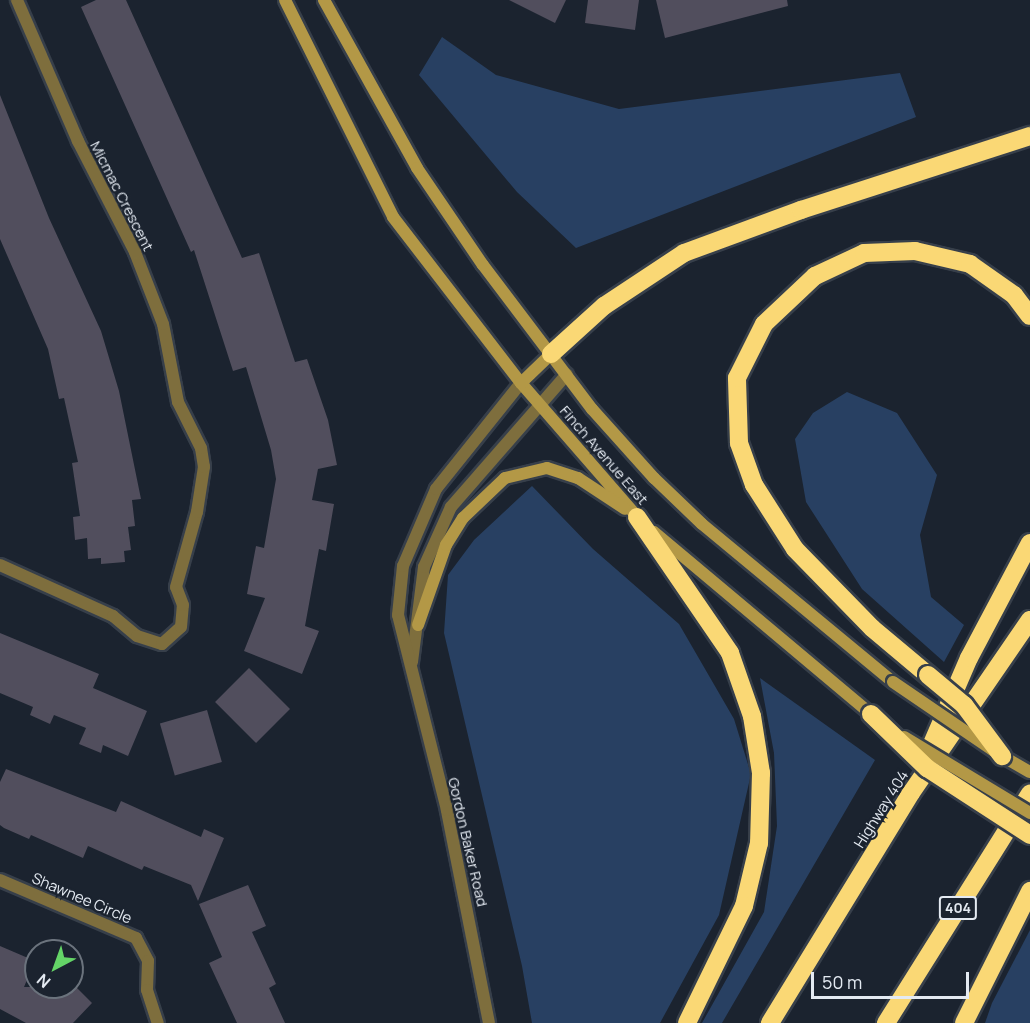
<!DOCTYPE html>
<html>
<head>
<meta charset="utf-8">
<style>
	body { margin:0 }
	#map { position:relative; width:1030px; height:1023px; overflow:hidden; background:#1b232f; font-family:Manrope,sans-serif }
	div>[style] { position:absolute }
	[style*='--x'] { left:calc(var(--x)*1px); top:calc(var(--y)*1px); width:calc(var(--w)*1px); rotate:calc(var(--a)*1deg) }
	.green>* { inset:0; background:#284062 }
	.building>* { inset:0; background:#514e5d; transform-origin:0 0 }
	.roads { filter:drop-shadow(2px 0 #373f4a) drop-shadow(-2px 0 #373f4a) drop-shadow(0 2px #373f4a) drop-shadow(0 -2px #373f4a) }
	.minor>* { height:12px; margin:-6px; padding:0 6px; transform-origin:6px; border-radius:6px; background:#7e6e3d }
	.tertiary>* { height:12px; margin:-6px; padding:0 6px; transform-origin:6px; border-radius:6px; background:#7e6e3d }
	.secondary>* { height:12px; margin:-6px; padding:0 6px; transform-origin:6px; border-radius:6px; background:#b39846 }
	.motorway>* { height:18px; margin:-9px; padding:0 9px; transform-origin:9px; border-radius:9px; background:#fad875 }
	.bridges { filter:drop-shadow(2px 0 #373f4a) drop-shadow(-2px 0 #373f4a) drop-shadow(0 2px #373f4a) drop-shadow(0 -2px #373f4a) }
	.secondary-bridge>* { height:12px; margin:-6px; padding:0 6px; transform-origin:6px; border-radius:6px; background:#b39846 }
	.motorway-bridge>* { height:18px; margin:-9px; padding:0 9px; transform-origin:9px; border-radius:9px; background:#fad875 }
	span { translate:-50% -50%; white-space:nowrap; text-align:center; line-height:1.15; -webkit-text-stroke:4.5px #1b232f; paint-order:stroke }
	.shield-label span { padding:2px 4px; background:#1b232f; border:2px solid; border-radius:4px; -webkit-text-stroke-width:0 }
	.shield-label { font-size:14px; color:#e4eaf2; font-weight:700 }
	.street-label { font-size:15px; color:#e4eaf2 }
	.north { position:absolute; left:24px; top:939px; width:60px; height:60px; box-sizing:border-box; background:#1b232f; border:2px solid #6b737d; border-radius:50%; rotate:221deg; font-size:16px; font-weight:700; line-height:24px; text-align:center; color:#e4eaf2 }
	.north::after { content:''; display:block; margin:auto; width:21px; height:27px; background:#64d467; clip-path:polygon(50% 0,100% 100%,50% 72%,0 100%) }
	.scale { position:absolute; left:811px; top:972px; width:158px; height:27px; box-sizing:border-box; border:3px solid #e4eaf2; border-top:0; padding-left:8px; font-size:18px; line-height:21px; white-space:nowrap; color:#e4eaf2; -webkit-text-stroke:4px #1b232f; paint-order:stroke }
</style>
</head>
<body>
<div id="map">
	<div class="green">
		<div style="clip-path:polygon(442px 37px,496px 75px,619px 109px,900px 73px,916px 117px,576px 248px,517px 192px,419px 75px)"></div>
		<div style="clip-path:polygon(847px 392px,897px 413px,937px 475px,920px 535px,931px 597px,964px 625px,944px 662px,862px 589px,806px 502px,795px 439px,813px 413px)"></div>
		<div style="clip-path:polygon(532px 486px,593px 549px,679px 624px,734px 719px,751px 774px,719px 915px,660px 1023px,532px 1023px,522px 966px,444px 633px,448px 575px,474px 540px)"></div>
		<div style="clip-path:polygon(760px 678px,875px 760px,722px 1023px,702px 1023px,764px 912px,777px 826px,774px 753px)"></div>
		<div style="clip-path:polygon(1030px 930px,1030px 1023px,985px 1023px,992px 1003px)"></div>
	</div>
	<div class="building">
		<div style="clip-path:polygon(96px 0,126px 0,242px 258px,259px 253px,295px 362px,307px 359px,328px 420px,337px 465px,318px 469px,312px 500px,334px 504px,326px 551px,319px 549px,305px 626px,319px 631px,302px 674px,244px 651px,265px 598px,247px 594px,256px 546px,264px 548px,276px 479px,271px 450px,246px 367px,233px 371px,194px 250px,191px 252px,81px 7px)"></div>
		<div style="clip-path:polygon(509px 0,566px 0,555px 23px)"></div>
		<div style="clip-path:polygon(588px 0,639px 0,635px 30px,585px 23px)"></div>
		<div style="clip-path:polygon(656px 0,787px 0,788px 6px,665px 38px)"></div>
		<div style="clip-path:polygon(0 95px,49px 218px,101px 331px,119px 391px,141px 499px,132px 500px,135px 526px,128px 527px,131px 550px,124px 551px,125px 562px,101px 564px,101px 558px,88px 559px,87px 538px,75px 540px,73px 517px,80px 516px,72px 463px,78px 462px,64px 398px,59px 399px,48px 349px,0 239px)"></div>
		<div style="clip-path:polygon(0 633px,99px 674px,93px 688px,147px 711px,128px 756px,103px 745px,101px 753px,79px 744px,86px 728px,54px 715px,50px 724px,30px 715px,33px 707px,0 693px)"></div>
		<div style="left:249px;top:668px;width:58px;height:48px;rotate:45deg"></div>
		<div style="left:207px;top:710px;width:54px;height:49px;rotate:74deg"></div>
		<div style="clip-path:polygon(6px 769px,116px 812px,121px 801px,201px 837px,204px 829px,224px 838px,198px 901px,191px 885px,144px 866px,142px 870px,88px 846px,83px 858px,31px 835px,29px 839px,4px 828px,0 825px,0 782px)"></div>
		<div style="clip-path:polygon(248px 885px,266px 926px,252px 932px,276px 984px,269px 988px,285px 1023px,237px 1023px,209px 963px,222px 957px,199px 904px)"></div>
		<div style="clip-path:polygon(0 946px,35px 961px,24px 987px,76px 987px,92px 1003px,73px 1023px,26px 1023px,0 1009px)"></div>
	</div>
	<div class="roads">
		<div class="minor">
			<div style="--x:0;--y:565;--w:124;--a:24.3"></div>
			<div style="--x:113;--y:616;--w:31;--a:40"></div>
			<div style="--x:137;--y:636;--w:26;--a:18"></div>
			<div style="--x:162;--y:644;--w:25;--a:-42"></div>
			<div style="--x:181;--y:627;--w:22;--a:-85"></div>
			<div style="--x:183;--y:605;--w:19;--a:-111"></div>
			<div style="--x:176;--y:587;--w:78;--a:-74.4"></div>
			<div style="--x:197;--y:512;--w:46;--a:-81.2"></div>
			<div style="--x:204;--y:467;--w:19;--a:-99"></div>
			<div style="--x:201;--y:448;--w:51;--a:-116.6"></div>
			<div style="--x:178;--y:402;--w:79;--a:-100.9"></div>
			<div style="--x:163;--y:324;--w:77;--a:-111.3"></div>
			<div style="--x:135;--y:252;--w:125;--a:-117.2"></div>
			<div style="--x:78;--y:141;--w:154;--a:-113.4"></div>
			<div style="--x:0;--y:880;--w:148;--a:23.1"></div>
			<div style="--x:136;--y:938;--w:26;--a:62"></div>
			<div style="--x:148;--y:961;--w:29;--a:92"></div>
			<div style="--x:147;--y:990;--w:35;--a:72"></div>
		</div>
		<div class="tertiary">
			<div style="--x:412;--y:662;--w:96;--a:-82.8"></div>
			<div style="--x:424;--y:567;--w:66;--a:-65.8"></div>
			<div style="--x:451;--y:507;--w:176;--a:-48.9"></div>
			<div style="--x:489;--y:1023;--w:217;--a:-101.2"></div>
			<div style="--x:447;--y:810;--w:201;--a:-104.1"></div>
			<div style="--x:398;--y:615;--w:49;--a:-84.2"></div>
			<div style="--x:403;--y:566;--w:84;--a:-66.8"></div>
			<div style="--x:436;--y:489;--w:136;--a:-51.3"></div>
		</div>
		<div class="secondary">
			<div style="--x:285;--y:0;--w:242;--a:63.5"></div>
			<div style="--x:393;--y:217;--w:210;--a:52.4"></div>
			<div style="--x:521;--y:383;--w:183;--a:49"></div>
			<div style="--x:324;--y:0;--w:192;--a:61"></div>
			<div style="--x:417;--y:168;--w:117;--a:55.8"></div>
			<div style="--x:483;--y:265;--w:181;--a:52.9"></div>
			<div style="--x:592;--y:409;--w:93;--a:48.1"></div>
			<div style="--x:654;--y:478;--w:66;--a:43.8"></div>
			<div style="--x:702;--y:524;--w:248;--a:39.6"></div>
			<div style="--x:521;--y:383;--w:42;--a:-44"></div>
			<div style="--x:654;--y:532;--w:283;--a:40"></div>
			<div style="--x:418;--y:625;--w:85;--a:-70.7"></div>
			<div style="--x:446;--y:545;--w:32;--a:-58"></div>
			<div style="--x:463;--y:518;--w:58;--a:-43.6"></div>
			<div style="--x:505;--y:478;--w:43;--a:-13.4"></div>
			<div style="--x:547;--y:468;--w:33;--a:18"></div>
			<div style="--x:578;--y:478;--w:56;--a:33.4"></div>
			<div style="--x:1002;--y:756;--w:32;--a:30"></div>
		</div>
		<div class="motorway">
			<div style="--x:551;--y:354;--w:72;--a:-42.2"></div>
			<div style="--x:604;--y:306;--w:96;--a:-33.5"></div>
			<div style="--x:684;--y:253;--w:125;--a:-20.2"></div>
			<div style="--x:801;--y:210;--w:241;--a:-17.9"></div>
			<div style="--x:637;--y:517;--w:165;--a:55.6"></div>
			<div style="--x:730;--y:653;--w:67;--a:70.8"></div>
			<div style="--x:752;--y:716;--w:58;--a:81"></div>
			<div style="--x:761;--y:773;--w:70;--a:91.6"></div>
			<div style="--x:759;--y:843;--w:65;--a:103.4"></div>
			<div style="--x:744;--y:906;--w:130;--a:116"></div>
			<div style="--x:928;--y:675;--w:73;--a:-140"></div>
			<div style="--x:872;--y:628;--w:110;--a:-134.3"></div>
			<div style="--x:795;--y:549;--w:76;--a:-122.6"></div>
			<div style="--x:754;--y:485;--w:45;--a:-109.7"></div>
			<div style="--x:739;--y:443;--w:65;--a:-91.8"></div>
			<div style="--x:737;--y:378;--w:60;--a:-63.4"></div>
			<div style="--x:764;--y:324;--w:70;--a:-43.3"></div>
			<div style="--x:815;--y:276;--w:54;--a:-25.1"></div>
			<div style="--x:864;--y:253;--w:51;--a:-2.2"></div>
			<div style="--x:915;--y:251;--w:57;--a:13.3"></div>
			<div style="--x:970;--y:264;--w:54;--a:35.2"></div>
			<div style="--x:1014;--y:295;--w:26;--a:53"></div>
			<div style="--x:925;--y:760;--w:111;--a:-66.7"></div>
			<div style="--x:969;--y:658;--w:130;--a:-62.1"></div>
			<div style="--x:770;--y:1023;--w:270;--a:-58.5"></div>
			<div style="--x:911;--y:793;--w:210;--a:-55.5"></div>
			<div style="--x:886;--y:1023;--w:271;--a:-57.9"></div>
			<div style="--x:964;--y:1023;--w:148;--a:-63.4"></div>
		</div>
	</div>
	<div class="bridges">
		<div class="secondary-bridge">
			<div style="--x:893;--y:682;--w:122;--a:34.3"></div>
			<div style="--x:904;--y:737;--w:147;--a:31.1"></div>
		</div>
		<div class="motorway-bridge">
			<div style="--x:928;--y:675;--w:47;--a:39.8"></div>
			<div style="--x:964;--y:705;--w:64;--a:53.3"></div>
			<div style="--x:871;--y:714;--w:78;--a:44"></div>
			<div style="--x:927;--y:768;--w:123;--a:33"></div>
		</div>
	</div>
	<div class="shield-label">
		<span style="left:958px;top:908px">404</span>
	</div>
	<div class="street-label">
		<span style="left:122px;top:196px;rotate:63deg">Micmac Crescent</span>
		<span style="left:604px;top:455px;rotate:49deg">Finch Avenue East</span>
		<span style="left:881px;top:809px;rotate:-58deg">Highway 404</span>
		<span style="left:468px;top:842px;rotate:77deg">Gordon Baker Road</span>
		<span style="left:82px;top:898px;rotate:23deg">Shawnee Circle</span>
	</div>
	<div class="north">N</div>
	<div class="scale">50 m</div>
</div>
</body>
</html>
